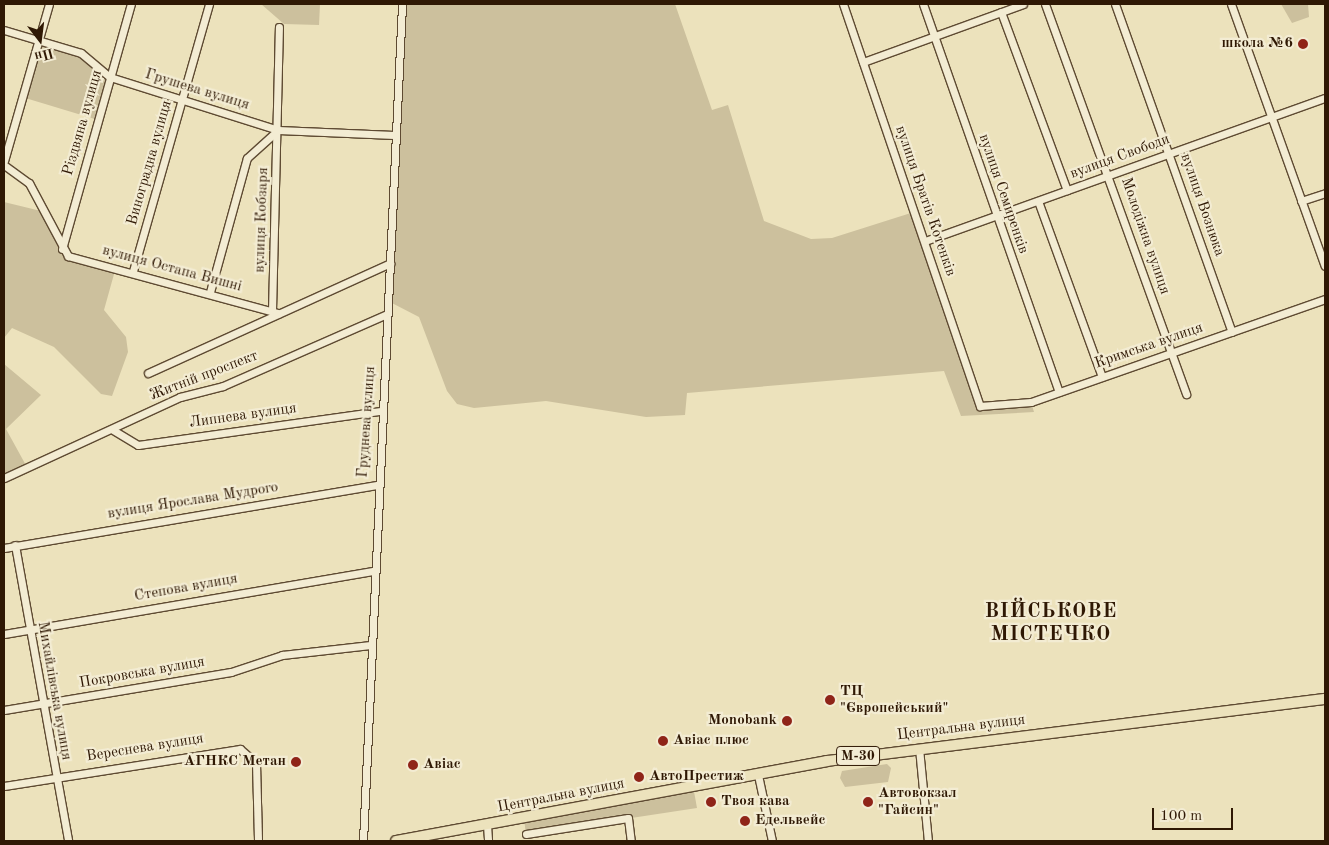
<!DOCTYPE html>
<html>
<head>
<meta charset="utf-8">
<style>
	body { margin:0 }
	#map { position:relative; width:1329px; height:845px; overflow:hidden; background:#ece2bc; font-family:"Old Standard TT",serif }
	div>[style] { position:absolute }
	[style*='--x'] { left:calc(var(--x)*1px); top:calc(var(--y)*1px); width:calc(var(--w)*1px); rotate:calc(var(--a)*1deg) }
	.green>* { inset:0; background:#ccc09d }
	.roads { filter:drop-shadow(1px 0 #5e4a32) drop-shadow(-1px 0 #5e4a32) drop-shadow(0 1px #5e4a32) drop-shadow(0 -1px #5e4a32) }
	.minor>* { height:7px; margin:-3.5px; padding:0 3.5px; transform-origin:3.5px; border-radius:3.5px; background:#f3ecd3 }
	.highway>* { height:10px; margin:-5px; padding:0 5px; transform-origin:5px; border-radius:5px; background:#ece2bc }
	.dots>* { width:14px; height:14px; translate:-50% -50%; box-sizing:border-box; border:2px solid #f3ecd3; border-radius:50% }
	span { translate:-50% -50%; white-space:nowrap; text-align:center; line-height:1.15; -webkit-text-stroke:4.5px #f3ecd3; paint-order:stroke }
	.shield-label span { padding:1px 4px; background:#f3ecd3; border:1px solid; border-radius:4px; -webkit-text-stroke-width:0 }
	.shield-label { font-size:14px; color:#2f1804; font-weight:700 }
	.poi-label { font-size:15px; color:#2f1804; font-weight:700 }
	.right { translate:-100% -50%; text-align:right }
	.left { translate:0 -50%; text-align:left }
	.street-label { font-size:15px; color:#2f1804 }
	.district-label { font-size:20px; color:#2f1804; font-weight:700; letter-spacing:1px }
	.frame { position:absolute; inset:0; border:5px solid #2f1804; pointer-events:none }
	.north { position:absolute; left:15px; top:15px; width:50px; height:50px; -webkit-text-stroke:4px #f3ecd3; paint-order:stroke; rotate:165deg; font-size:14px; font-weight:700; line-height:20px; text-align:center; color:#2f1804 }
	.north::after { content:''; display:block; margin:auto; width:18px; height:22px; background:#2f1804; clip-path:polygon(50% 0,100% 100%,50% 72%,0 100%) }
	.scale { position:absolute; left:1152px; top:808px; width:81px; height:22px; box-sizing:border-box; border:2px solid #2f1804; border-top:0; padding-left:6px; font-size:15px; line-height:18px; white-space:nowrap; color:#2f1804; -webkit-text-stroke:4px #f3ecd3; paint-order:stroke }
</style>
</head>
<body>
<div id="map">
	<div class="green">
		<div style="clip-path:polygon(261px 4px,320px 4px,319px 25px,284px 24px)"></div>
		<div style="clip-path:polygon(402px 4px,675px 4px,712px 110px,728px 105px,764px 221px,811px 239px,832px 238px,914px 212px,980px 406px,1031px 402px,1034px 412px,961px 416px,944px 371px,687px 393px,685px 415px,646px 417px,546px 401px,474px 408px,457px 404px,447px 391px,419px 317px,388px 301px)"></div>
		<div style="clip-path:polygon(1281px 4px,1308px 4px,1309px 17px,1292px 23px)"></div>
		<div style="clip-path:polygon(39px 39px,81px 53px,110px 77px,98px 120px,22px 97px)"></div>
		<div style="clip-path:polygon(4px 202px,45px 212px,64px 253px,116px 267px,104px 310px,126px 337px,128px 352px,112px 396px,101px 394px,54px 347px,12px 328px,4px 338px)"></div>
		<div style="clip-path:polygon(4px 364px,41px 395px,6px 429px,28px 469px,4px 478px)"></div>
		<div style="clip-path:polygon(887px 764px,891px 768px,888px 782px,845px 787px,840px 778px,842px 771px)"></div>
		<div style="clip-path:polygon(693px 786px,697px 808px,526px 834px,524px 819px)"></div>
	</div>
	<div class="roads">
		<div class="minor">
			<div style="--x:843;--y:4;--w:425;--a:71.2"></div>
			<div style="--x:980;--y:406;--w:51;--a:-4.5"></div>
			<div style="--x:1031;--y:402;--w:312;--a:-19.3"></div>
			<div style="--x:923;--y:4;--w:411;--a:70.7"></div>
			<div style="--x:1045;--y:4;--w:415;--a:70.1"></div>
			<div style="--x:1115;--y:4;--w:348;--a:70.4"></div>
			<div style="--x:1231;--y:4;--w:278;--a:70.3"></div>
			<div style="--x:1001;--y:12;--w:190;--a:69.7"></div>
			<div style="--x:4;--y:30;--w:80;--a:16.6"></div>
			<div style="--x:81;--y:53;--w:38;--a:40"></div>
			<div style="--x:110;--y:77;--w:176;--a:17.5"></div>
			<div style="--x:278;--y:130;--w:116;--a:2.5"></div>
			<div style="--x:863;--y:62;--w:170;--a:-19.9"></div>
			<div style="--x:4;--y:161;--w:163;--a:-74"></div>
			<div style="--x:4;--y:165;--w:31;--a:36"></div>
			<div style="--x:29;--y:183;--w:83;--a:61.9"></div>
			<div style="--x:68;--y:256;--w:218;--a:15.2"></div>
			<div style="--x:1038;--y:201;--w:187;--a:70"></div>
			<div style="--x:1301;--y:201;--w:25;--a:-18"></div>
			<div style="--x:925;--y:241;--w:425;--a:-19.7"></div>
			<div style="--x:62;--y:249;--w:255;--a:-74.3"></div>
			<div style="--x:133;--y:271;--w:278;--a:-74.1"></div>
			<div style="--x:210;--y:292;--w:139;--a:-74.6"></div>
			<div style="--x:247;--y:158;--w:42;--a:-42.1"></div>
			<div style="--x:272;--y:311;--w:284;--a:-88.6"></div>
			<div style="--x:148;--y:373;--w:266;--a:-24.4"></div>
			<div style="--x:113;--y:430;--w:29;--a:31"></div>
			<div style="--x:138;--y:445;--w:245;--a:-8"></div>
			<div style="--x:4;--y:478;--w:194;--a:-24.7"></div>
			<div style="--x:180;--y:397;--w:44;--a:-14.3"></div>
			<div style="--x:223;--y:386;--w:179;--a:-23.7"></div>
			<div style="--x:15;--y:545;--w:301;--a:79.8"></div>
			<div style="--x:4;--y:548;--w:378;--a:-9.6"></div>
			<div style="--x:4;--y:634;--w:374;--a:-9.7"></div>
			<div style="--x:4;--y:710;--w:230;--a:-9.5"></div>
			<div style="--x:231;--y:672;--w:54;--a:-18.4"></div>
			<div style="--x:282;--y:655;--w:89;--a:-6.5"></div>
			<div style="--x:919;--y:748;--w:93;--a:84.5"></div>
			<div style="--x:758;--y:775;--w:67;--a:78"></div>
			<div style="--x:4;--y:786;--w:239;--a:-8.9"></div>
			<div style="--x:240;--y:749;--w:21;--a:41"></div>
			<div style="--x:256;--y:763;--w:78;--a:88.5"></div>
			<div style="--x:487;--y:825;--w:16;--a:86"></div>
			<div style="--x:526;--y:834;--w:103;--a:-8.9"></div>
			<div style="--x:628;--y:818;--w:23;--a:83"></div>
			<div style="--x:363;--y:841;--w:838;--a:-87.33"></div>
		</div>
		<div class="highway">
			<div style="--x:396;--y:841;--w:438;--a:-10.5"></div>
			<div style="--x:827;--y:761;--w:502;--a:-7.1"></div>
		</div>
	</div>
	<div class="dots">
		<div style="left:1303px;top:44px;background:#8f2418"></div>
		<div style="left:830px;top:700px;background:#8f2418"></div>
		<div style="left:787px;top:721px;background:#8f2418"></div>
		<div style="left:663px;top:741px;background:#8f2418"></div>
		<div style="left:296px;top:762px;background:#8f2418"></div>
		<div style="left:413px;top:765px;background:#8f2418"></div>
		<div style="left:639px;top:777px;background:#8f2418"></div>
		<div style="left:711px;top:802px;background:#8f2418"></div>
		<div style="left:868px;top:802px;background:#8f2418"></div>
		<div style="left:745px;top:821px;background:#8f2418"></div>
	</div>
	<div class="shield-label">
		<span style="left:858px;top:756px">М-30</span>
	</div>
	<div class="poi-label">
		<span class="right" style="left:1293px;top:44px">школа №6</span>
		<span class="left" style="left:840px;top:700px">ТЦ<br>"Європейський"</span>
		<span class="right" style="left:777px;top:721px">Monobank</span>
		<span class="left" style="left:673px;top:741px">Авіас плюс</span>
		<span class="right" style="left:286px;top:762px">АГНКС Метан</span>
		<span class="left" style="left:423px;top:765px">Авіас</span>
		<span class="left" style="left:649px;top:777px">АвтоПрестиж</span>
		<span class="left" style="left:878px;top:802px">Автовокзал<br>"Гайсин"</span>
		<span class="left" style="left:721px;top:802px">Твоя кава</span>
		<span class="left" style="left:755px;top:821px">Едельвейс</span>
	</div>
	<div class="street-label">
		<span style="left:197px;top:90px;rotate:17deg">Грушева вулиця</span>
		<span style="left:83px;top:123px;rotate:-74deg">Різдвяна вулиця</span>
		<span style="left:1120px;top:157px;rotate:-20deg">вулиця Свободи</span>
		<span style="left:150px;top:163px;rotate:-74deg">Виноградна вулиця</span>
		<span style="left:1003px;top:194px;rotate:71deg">вулиця Семиренків</span>
		<span style="left:925px;top:201px;rotate:71deg">вулиця Братів Котенків</span>
		<span style="left:1202px;top:205px;rotate:71deg">вулиця Вознюка</span>
		<span style="left:262px;top:220px;rotate:-88deg">вулиця Кобзаря</span>
		<span style="left:1145px;top:236px;rotate:71deg">Молодіжна вулиця</span>
		<span style="left:172px;top:269px;rotate:15deg">вулиця Остапа Вишні</span>
		<span style="left:1149px;top:346px;rotate:-19deg">Кримська вулиця</span>
		<span style="left:204px;top:376px;rotate:-21deg">Житній проспект</span>
		<span style="left:243px;top:416px;rotate:-8deg">Липнева вулиця</span>
		<span style="left:367px;top:422px;rotate:-86deg">Груднева вулиця</span>
		<span style="left:193px;top:501px;rotate:-9deg">вулиця Ярослава Мудрого</span>
		<span style="left:186px;top:588px;rotate:-10deg">Степова вулиця</span>
		<span style="left:142px;top:673px;rotate:-10deg">Покровська вулиця</span>
		<span style="left:54px;top:691px;rotate:80deg">Михайлівська вулиця</span>
		<span style="left:961px;top:728px;rotate:-7deg">Центральна вулиця</span>
		<span style="left:145px;top:748px;rotate:-9deg">Вереснева вулиця</span>
		<span style="left:561px;top:796px;rotate:-11deg">Центральна вулиця</span>
	</div>
	<div class="district-label">
		<span style="left:1051px;top:624px">ВІЙСЬКОВЕ<br>МІСТЕЧКО</span>
	</div>
	<div class="frame"></div>
	<div class="north">Пн</div>
	<div class="scale">100 m</div>
</div>
</body>
</html>
